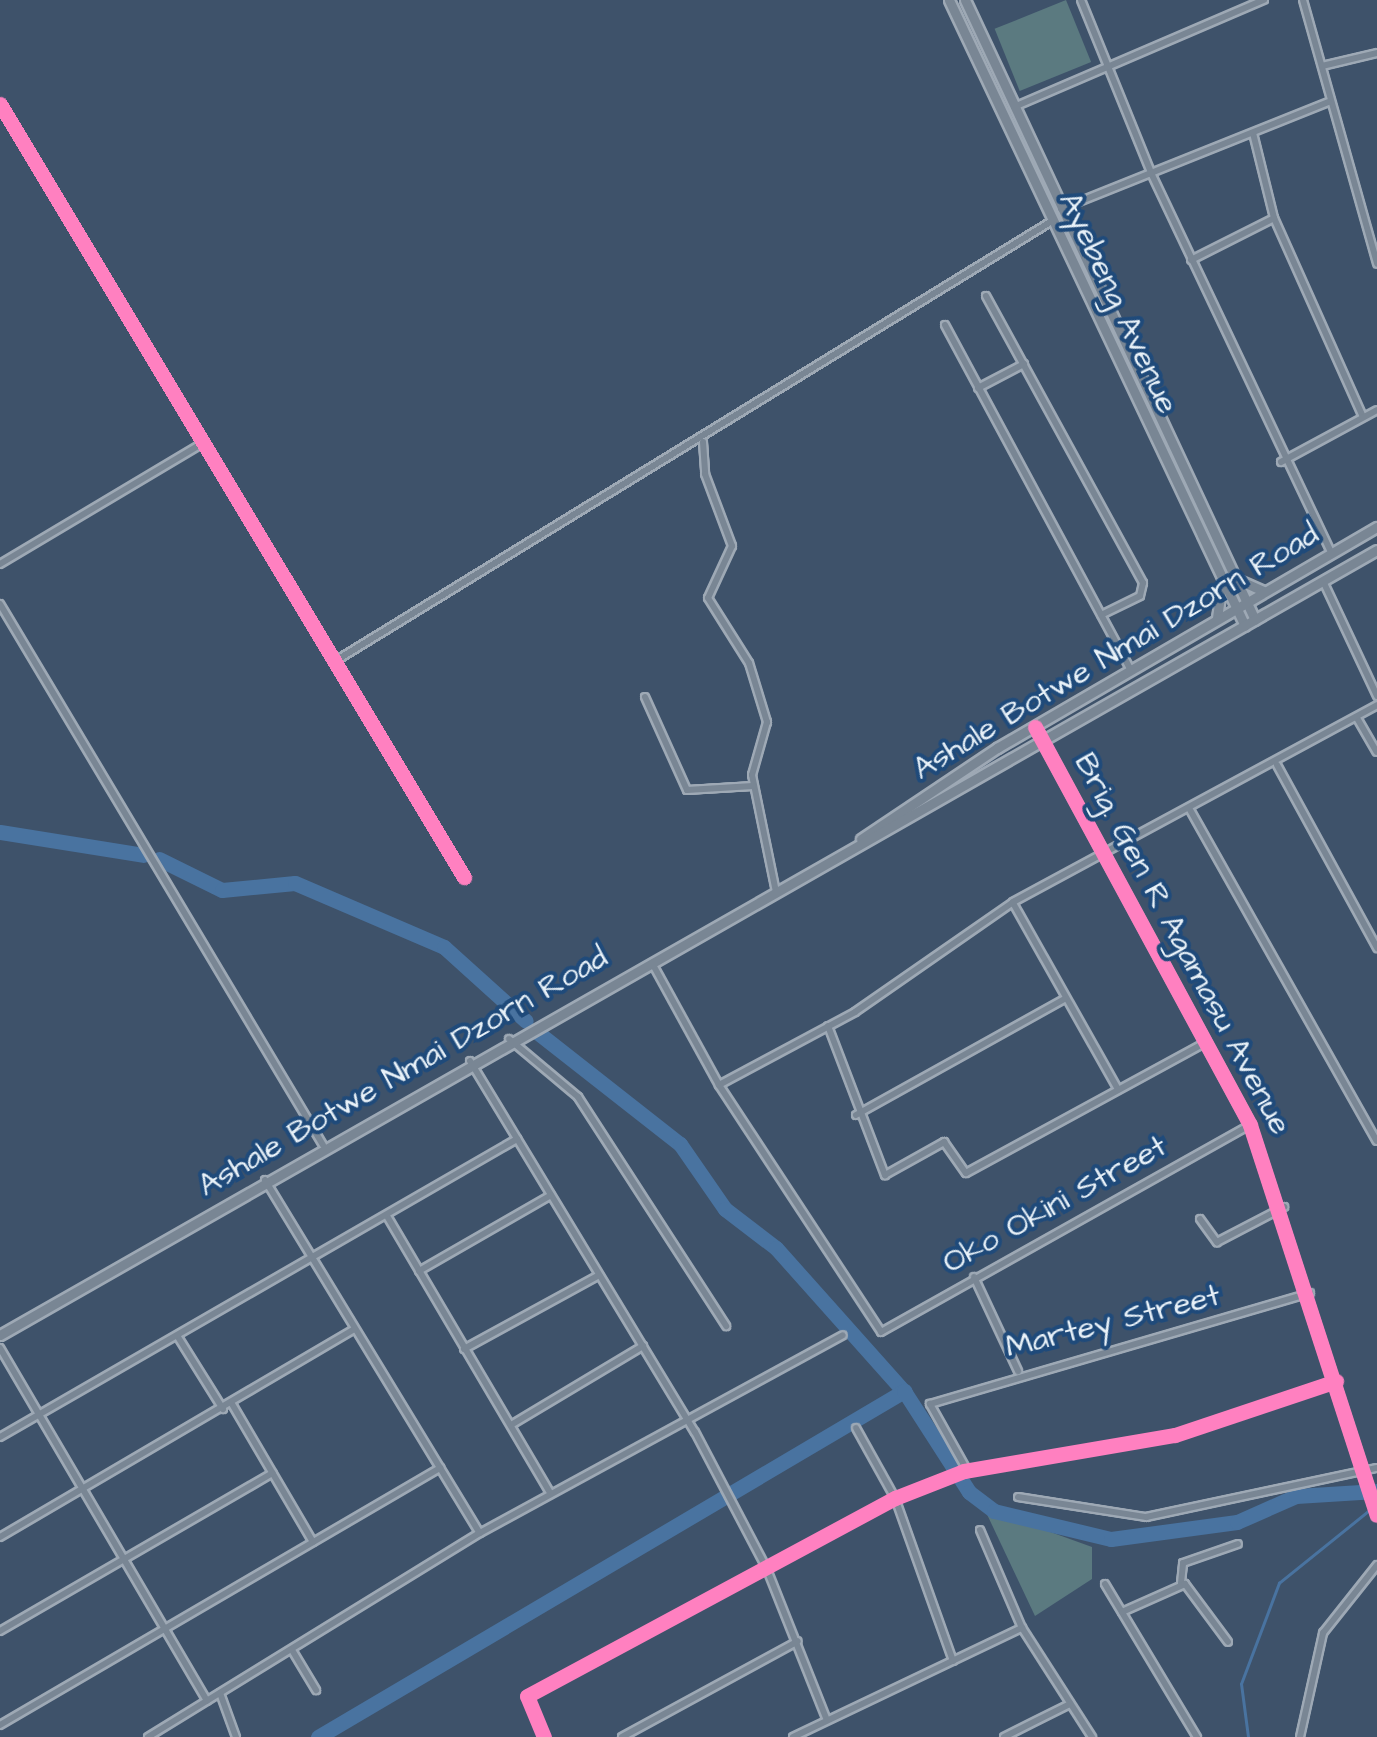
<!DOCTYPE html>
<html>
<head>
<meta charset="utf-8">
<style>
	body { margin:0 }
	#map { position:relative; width:1377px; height:1737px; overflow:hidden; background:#3e526a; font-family:"Architects Daughter",sans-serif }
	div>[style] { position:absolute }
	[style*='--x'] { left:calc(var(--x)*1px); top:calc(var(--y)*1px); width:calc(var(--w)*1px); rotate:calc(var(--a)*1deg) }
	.green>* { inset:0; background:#5b7a80; transform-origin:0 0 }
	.stream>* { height:2.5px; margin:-1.25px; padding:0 1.25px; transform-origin:1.25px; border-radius:1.25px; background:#4973a0 }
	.river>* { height:15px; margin:-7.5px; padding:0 7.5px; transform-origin:7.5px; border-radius:7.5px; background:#4973a0 }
	.roads { filter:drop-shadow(2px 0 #9ea9b5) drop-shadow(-2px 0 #9ea9b5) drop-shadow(0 2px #9ea9b5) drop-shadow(0 -2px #9ea9b5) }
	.minor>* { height:6px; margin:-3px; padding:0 3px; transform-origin:3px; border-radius:3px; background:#798694 }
	.tertiary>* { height:9px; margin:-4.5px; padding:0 4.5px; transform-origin:4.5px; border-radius:4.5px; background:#798694 }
	.secondary>* { height:9px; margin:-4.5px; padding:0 4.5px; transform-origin:4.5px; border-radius:4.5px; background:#798694 }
	.cycleway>* { height:15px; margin:-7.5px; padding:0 7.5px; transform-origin:7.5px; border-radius:7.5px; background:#ff80c0 }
	span { translate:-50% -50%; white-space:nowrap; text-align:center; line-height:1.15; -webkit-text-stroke:8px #1f4a7a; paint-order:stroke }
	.street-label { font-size:32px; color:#e8f1f8 }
</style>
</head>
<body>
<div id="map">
	<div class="green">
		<div style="left:1066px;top:0;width:67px;height:77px;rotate:68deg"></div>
		<div style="clip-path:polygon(984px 1508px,1092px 1547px,1092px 1579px,1035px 1616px)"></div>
	</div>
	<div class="stream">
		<div style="--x:1248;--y:1737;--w:53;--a:-97.5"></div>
		<div style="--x:1241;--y:1684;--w:108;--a:-69.4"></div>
		<div style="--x:1279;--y:1583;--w:119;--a:-38.9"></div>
	</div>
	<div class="river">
		<div style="--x:0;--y:832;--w:145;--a:9.1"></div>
		<div style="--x:159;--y:859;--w:70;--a:26.2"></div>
		<div style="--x:222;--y:890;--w:73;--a:-5.5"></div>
		<div style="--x:295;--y:883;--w:162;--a:23.2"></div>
		<div style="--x:444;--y:947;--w:110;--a:42.1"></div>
		<div style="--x:537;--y:1032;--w:182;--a:38.1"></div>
		<div style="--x:680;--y:1144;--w:79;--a:55.3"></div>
		<div style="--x:725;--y:1209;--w:64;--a:37.4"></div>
		<div style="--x:776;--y:1248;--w:194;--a:48.3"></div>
		<div style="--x:318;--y:1737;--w:681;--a:-30.56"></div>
		<div style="--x:904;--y:1391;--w:120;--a:57.2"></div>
		<div style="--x:969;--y:1492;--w:31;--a:37"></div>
		<div style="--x:994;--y:1511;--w:120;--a:13.5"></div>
		<div style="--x:1111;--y:1539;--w:127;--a:-7.7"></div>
		<div style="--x:1237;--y:1522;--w:64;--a:-23.8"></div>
		<div style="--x:1296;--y:1496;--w:81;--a:-3.5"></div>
	</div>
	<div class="roads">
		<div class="minor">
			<div style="--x:1081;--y:0;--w:189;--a:67.9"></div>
			<div style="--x:1152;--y:175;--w:417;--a:64.6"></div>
			<div style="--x:1303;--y:0;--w:274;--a:74.3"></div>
			<div style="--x:1322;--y:66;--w:57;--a:-13.3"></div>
			<div style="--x:0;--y:104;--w:902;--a:59.03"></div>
			<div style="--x:1014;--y:107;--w:272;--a:-23.2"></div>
			<div style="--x:1253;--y:133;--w:88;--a:76.1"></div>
			<div style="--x:1274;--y:218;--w:218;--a:65.9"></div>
			<div style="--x:1061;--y:209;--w:288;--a:-21.8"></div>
			<div style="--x:1191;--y:260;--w:93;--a:-26.8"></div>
			<div style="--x:986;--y:296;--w:327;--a:61.3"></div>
			<div style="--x:1143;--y:583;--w:13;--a:103"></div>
			<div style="--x:1140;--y:596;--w:43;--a:154"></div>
			<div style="--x:945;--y:325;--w:393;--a:61.7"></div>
			<div style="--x:978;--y:388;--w:52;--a:-27.6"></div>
			<div style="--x:703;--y:442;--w:32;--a:86"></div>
			<div style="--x:705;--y:474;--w:77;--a:69.4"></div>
			<div style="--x:732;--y:546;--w:57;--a:114.8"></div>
			<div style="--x:708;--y:598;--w:77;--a:57.8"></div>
			<div style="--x:749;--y:663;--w:62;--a:73"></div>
			<div style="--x:767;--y:722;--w:55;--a:105.8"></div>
			<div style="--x:752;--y:775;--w:119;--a:78.4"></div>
			<div style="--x:1281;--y:462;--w:109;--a:-28.4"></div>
			<div style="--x:0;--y:564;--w:236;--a:-30.8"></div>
			<div style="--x:1323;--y:581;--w:127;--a:64.8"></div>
			<div style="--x:0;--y:604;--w:630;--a:59.16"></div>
			<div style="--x:337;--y:660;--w:839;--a:-31.55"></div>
			<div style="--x:645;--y:697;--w:102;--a:65.7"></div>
			<div style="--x:687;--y:790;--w:66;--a:-3.5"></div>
			<div style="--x:1357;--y:718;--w:39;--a:60"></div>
			<div style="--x:1277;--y:765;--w:209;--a:61.3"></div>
			<div style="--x:1189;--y:808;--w:382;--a:60.6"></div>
			<div style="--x:1013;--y:903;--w:214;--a:60.6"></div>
			<div style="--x:652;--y:963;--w:139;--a:61.2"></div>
			<div style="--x:719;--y:1085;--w:295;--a:56.7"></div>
			<div style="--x:881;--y:1332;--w:423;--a:-29.3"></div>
			<div style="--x:828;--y:1026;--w:160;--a:69.1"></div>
			<div style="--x:885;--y:1175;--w:68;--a:-29.2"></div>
			<div style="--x:944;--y:1142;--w:38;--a:55"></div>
			<div style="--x:966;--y:1173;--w:273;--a:-28.6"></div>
			<div style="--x:509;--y:1039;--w:90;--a:40"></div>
			<div style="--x:578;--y:1097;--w:273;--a:57.1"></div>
			<div style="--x:470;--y:1061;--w:434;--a:58.8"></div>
			<div style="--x:695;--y:1432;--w:153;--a:62.3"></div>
			<div style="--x:766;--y:1567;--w:162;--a:68.3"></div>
			<div style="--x:719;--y:1085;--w:154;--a:-28.2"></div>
			<div style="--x:855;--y:1012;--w:193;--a:-34.8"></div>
			<div style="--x:1013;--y:902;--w:414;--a:-28.4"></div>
			<div style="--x:856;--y:1115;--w:238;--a:-29.1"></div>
			<div style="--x:265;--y:1180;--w:413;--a:58.7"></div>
			<div style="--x:387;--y:1216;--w:321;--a:59.5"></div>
			<div style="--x:1200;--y:1219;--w:29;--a:54"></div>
			<div style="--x:1217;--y:1242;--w:76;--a:-27.6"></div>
			<div style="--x:419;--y:1271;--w:152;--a:-29.9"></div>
			<div style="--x:974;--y:1277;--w:104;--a:64.9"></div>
			<div style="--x:178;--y:1337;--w:85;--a:58"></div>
			<div style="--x:0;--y:1348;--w:409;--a:59.6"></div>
			<div style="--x:464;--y:1349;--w:154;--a:-28.7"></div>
			<div style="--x:232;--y:1404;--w:160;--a:59.6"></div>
			<div style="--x:511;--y:1425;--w:154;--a:-30.9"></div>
			<div style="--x:856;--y:1428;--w:80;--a:60.9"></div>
			<div style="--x:895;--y:1498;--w:173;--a:70.4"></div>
			<div style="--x:0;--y:1437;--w:597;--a:-29.96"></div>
			<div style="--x:967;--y:1470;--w:76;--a:-119.3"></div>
			<div style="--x:930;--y:1404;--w:396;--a:-16.3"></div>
			<div style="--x:1018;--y:1497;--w:130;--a:8.9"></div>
			<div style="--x:1146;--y:1517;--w:236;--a:-12"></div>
			<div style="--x:980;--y:1530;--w:107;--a:66.8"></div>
			<div style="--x:1022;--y:1628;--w:130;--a:57.3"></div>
			<div style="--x:0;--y:1537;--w:411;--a:-30.4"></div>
			<div style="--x:1181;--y:1583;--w:20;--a:-84"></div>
			<div style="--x:1183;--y:1563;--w:58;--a:-19.1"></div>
			<div style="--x:1105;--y:1584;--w:179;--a:59"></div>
			<div style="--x:1122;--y:1612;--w:69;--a:-24"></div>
			<div style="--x:1185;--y:1584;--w:72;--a:53.4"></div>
			<div style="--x:0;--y:1631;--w:315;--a:-30.1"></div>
			<div style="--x:292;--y:1650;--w:47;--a:59"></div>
			<div style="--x:220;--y:1693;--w:47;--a:70"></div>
			<div style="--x:0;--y:1725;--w:510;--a:-30.29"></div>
			<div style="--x:148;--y:1737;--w:390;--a:-31.6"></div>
			<div style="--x:480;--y:1533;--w:413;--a:-28.6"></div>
			<div style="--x:544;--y:1737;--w:44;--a:-112.5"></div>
			<div style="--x:527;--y:1696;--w:418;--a:-28.3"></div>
			<div style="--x:895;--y:1498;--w:74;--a:-21.4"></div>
			<div style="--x:964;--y:1471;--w:214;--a:-9.7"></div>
			<div style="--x:1175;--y:1435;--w:168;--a:-18.8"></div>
			<div style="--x:622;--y:1737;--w:200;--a:-28.6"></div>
			<div style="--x:793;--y:1737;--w:254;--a:-25.5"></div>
			<div style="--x:1004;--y:1737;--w:74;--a:-26.6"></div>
			<div style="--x:1300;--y:1737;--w:107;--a:-77.5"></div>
			<div style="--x:1323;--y:1633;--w:87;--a:-51.5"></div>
		</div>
		<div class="tertiary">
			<div style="--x:949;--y:0;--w:692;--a:64.69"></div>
			<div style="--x:965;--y:0;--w:684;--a:64.93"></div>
			<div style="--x:1035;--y:727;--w:452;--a:61.6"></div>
			<div style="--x:1250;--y:1125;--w:410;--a:72"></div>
		</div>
		<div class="secondary">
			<div style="--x:1232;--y:577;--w:34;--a:24"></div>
			<div style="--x:1217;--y:618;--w:34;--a:-82"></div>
			<div style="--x:861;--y:839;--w:164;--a:-33.8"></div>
			<div style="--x:997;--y:748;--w:440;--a:-30.2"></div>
			<div style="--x:0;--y:1335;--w:1585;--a:-29.69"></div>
		</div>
	</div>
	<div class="cycleway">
		<div style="--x:0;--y:104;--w:902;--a:59.03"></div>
		<div style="--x:1035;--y:727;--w:452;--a:61.6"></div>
		<div style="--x:1250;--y:1125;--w:410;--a:72"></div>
		<div style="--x:544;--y:1737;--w:44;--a:-112.5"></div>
		<div style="--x:527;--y:1696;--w:418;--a:-28.3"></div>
		<div style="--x:895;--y:1498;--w:74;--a:-21.4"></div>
		<div style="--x:964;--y:1471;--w:214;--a:-9.7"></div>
		<div style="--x:1175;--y:1435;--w:170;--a:-18.5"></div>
	</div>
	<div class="street-label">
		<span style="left:1118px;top:303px;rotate:65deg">Ayebeng Avenue</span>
		<span style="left:1116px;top:652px;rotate:-31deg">Ashale Botwe Nmai Dzorn Road</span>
		<span style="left:1182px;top:944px;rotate:62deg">Brig. Gen R Agamasu Avenue</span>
		<span style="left:403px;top:1072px;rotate:-30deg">Ashale Botwe Nmai Dzorn Road</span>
		<span style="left:1055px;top:1205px;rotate:-29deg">Oko Okini Street</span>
		<span style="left:1113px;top:1322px;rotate:-14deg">Martey Street</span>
	</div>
</div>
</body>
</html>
